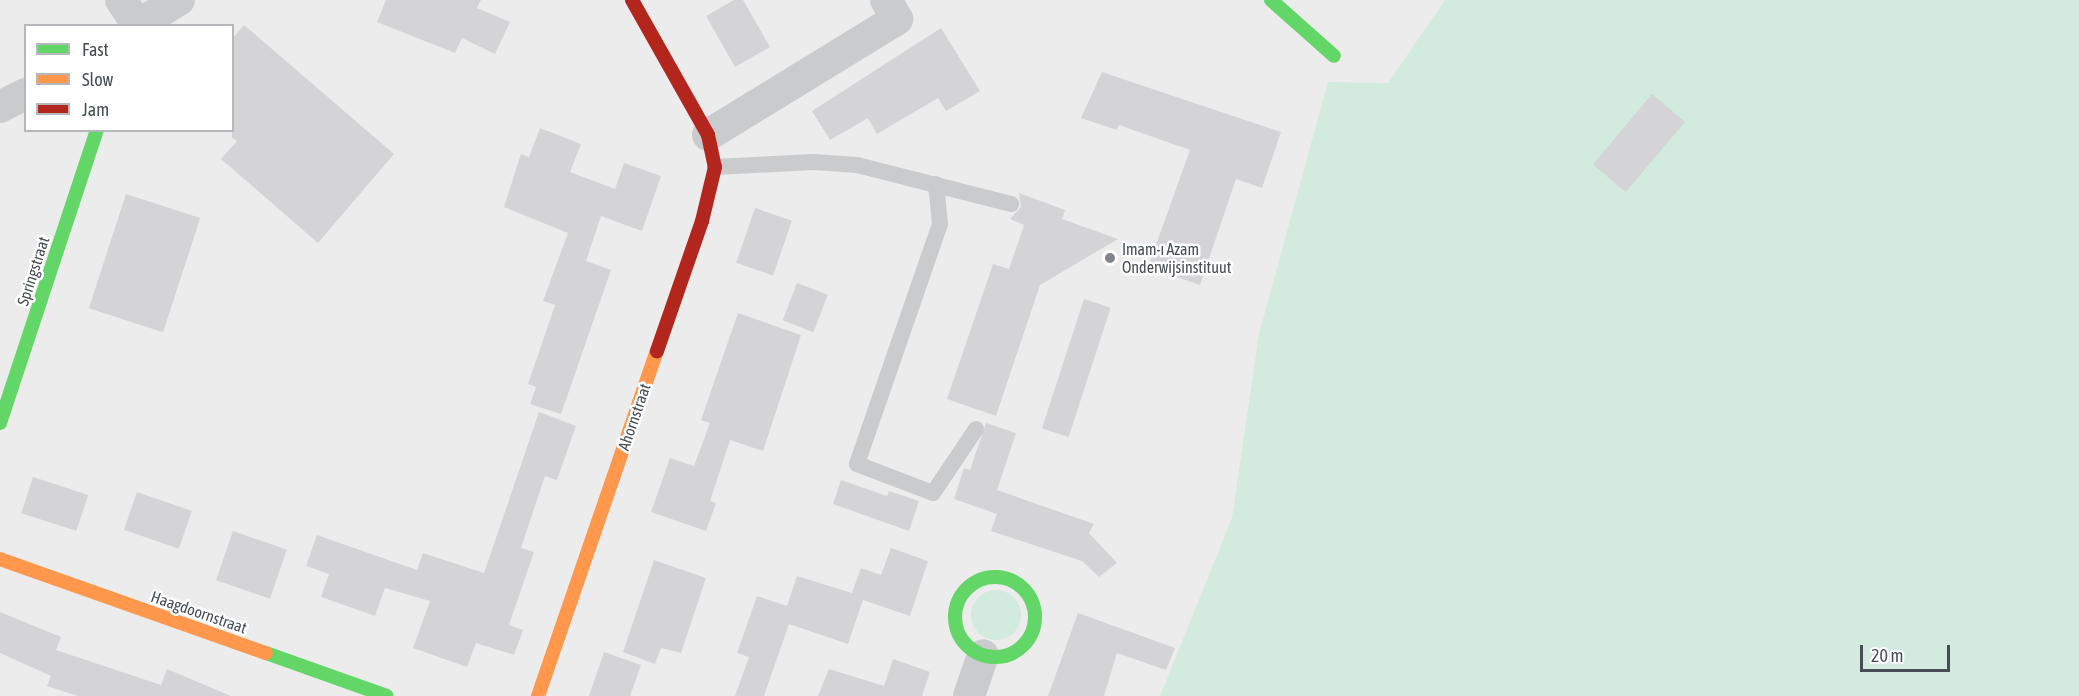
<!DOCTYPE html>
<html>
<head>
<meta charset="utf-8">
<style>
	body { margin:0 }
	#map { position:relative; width:2079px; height:696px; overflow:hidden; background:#edecec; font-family:"Asap Condensed",sans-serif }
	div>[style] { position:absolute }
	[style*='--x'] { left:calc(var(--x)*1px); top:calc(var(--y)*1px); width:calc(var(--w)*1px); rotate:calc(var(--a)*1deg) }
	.green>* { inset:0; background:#d3eade }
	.round { border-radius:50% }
	.building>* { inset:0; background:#d4d4d7; transform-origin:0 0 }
	.lane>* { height:16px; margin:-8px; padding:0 8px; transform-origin:8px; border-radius:8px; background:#c9cbcd }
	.street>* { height:32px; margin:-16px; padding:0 16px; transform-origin:16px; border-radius:16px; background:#c9cbcd }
	.fast>* { height:14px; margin:-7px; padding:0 7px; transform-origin:7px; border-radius:7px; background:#63d668 }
	.fast>.ring { margin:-7px; padding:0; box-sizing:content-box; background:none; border:14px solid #63d668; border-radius:50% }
	.slow>* { height:14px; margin:-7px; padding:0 7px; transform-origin:7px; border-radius:7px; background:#ff974d }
	.jam>* { height:14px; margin:-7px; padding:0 7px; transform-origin:7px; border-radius:7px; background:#b3261e }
	.dots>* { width:16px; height:16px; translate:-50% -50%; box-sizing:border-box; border:3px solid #fff; border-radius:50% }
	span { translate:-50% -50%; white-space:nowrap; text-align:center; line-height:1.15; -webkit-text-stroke:5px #fff; paint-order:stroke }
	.poi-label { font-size:16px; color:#464d56 }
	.left { translate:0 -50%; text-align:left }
	.street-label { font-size:16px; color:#464d56 }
	.legend { position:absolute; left:24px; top:24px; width:210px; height:108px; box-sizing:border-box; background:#fff; border:2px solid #b5b8bb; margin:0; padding:8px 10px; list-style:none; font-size:18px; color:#464d56 }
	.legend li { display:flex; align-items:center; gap:12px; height:30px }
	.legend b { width:30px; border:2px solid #b5b8bb }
	.scale { position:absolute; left:1860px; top:645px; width:90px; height:27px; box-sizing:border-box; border:3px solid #464d56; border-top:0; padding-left:8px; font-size:18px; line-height:21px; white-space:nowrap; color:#464d56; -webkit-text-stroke:4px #fff; paint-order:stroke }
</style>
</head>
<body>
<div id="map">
	<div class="green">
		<div style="clip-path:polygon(1445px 0,2079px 0,2079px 696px,1160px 696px,1232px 518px,1259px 334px,1328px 82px,1388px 83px)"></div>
		<div class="round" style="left:971px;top:590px;width:50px;height:50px"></div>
	</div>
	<div class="building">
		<div style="clip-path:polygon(386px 0,481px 0,477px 8px,510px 22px,495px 54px,462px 38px,455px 53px,377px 22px)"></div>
		<div style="clip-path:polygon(734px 0,743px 0,770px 47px,735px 67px,706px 16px)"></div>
		<div style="clip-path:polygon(244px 25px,394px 154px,318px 243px,221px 159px,237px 141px,232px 138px,232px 39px)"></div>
		<div style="clip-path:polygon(941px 28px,980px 91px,946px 111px,938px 98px,877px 134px,868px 118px,830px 140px,812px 111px)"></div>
		<div style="clip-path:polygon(1102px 72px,1281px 132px,1262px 188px,1236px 179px,1200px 285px,1148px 267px,1190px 150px,1119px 125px,1117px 130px,1081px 118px)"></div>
		<div style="left:1652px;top:94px;width:43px;height:92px;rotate:40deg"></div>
		<div style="clip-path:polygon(540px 128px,581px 144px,570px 172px,615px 189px,624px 163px,661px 176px,642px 231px,601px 216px,586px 261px,611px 270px,561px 414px,530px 404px,536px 387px,528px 384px,555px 305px,543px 301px,568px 233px,504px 207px,521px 154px,529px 157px)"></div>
		<div style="clip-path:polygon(1019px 193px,1065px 210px,1062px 219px,1118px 239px,1040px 285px,996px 416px,947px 399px,993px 264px,1009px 269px,1024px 225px,1010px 219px,1021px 207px)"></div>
		<div style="left:126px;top:194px;width:78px;height:120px;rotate:18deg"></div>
		<div style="left:755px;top:208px;width:39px;height:58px;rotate:19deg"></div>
		<div style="left:797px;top:283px;width:33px;height:40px;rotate:21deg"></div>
		<div style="left:1084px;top:299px;width:28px;height:136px;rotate:18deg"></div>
		<div style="clip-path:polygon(738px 313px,801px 335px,763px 451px,730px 440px,710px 501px,716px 503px,706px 531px,651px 512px,670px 458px,694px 466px,710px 423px,701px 420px)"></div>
		<div style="clip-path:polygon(539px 412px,576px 426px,557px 480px,545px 476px,521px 548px,534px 552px,509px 625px,523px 630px,514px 655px,476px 643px,467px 667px,413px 648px,430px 601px,385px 588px,375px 616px,321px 597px,329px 574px,306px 566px,317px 535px,417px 570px,423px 553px,484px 573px)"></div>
		<div style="clip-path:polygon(986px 423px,1016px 433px,997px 490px,1094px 524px,1089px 533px,1117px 563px,1099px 577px,1082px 561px,991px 531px,997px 514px,954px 499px,964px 468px,970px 470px)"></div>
		<div style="left:33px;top:477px;width:58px;height:38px;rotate:18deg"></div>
		<div style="clip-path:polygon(841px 480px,887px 496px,889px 491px,919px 501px,909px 531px,833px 504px)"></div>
		<div style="left:137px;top:492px;width:58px;height:40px;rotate:19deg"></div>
		<div style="left:233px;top:531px;width:57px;height:52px;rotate:19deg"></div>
		<div style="clip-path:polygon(891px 548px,928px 561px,910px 616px,863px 600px,848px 644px,789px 624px,764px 696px,735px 696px,749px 657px,737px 653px,757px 596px,787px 606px,797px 576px,852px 593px,861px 568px,881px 575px)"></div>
		<div style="clip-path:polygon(654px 560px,706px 578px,681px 653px,661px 648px,655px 664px,623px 652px)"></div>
		<div style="clip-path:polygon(0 612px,61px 637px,56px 650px,161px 685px,167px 669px,231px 696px,78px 696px,47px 686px,51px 676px,0 653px)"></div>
		<div style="clip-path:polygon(1078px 613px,1175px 648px,1166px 670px,1117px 653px,1104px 696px,1048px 696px)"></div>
		<div style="clip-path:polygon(604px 652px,641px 665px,630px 696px,589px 696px)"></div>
		<div style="clip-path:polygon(893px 659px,930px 672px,922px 696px,818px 696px,829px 669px,884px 686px)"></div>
	</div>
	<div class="lane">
		<div style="--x:715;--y:167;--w:99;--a:-2.9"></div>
		<div style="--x:814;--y:162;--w:43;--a:4"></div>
		<div style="--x:857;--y:165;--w:159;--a:14.2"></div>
		<div style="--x:936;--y:184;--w:40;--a:84.3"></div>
		<div style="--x:940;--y:224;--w:254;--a:109.1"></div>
		<div style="--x:857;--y:464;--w:81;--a:20.9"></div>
		<div style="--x:933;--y:493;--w:77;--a:-56.1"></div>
	</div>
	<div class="street">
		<div style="--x:121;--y:0;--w:29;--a:56"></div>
		<div style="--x:136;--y:26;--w:50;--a:-31.2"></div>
		<div style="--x:0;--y:107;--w:29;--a:-27"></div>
		<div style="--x:708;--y:135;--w:222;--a:-31.5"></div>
		<div style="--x:897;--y:19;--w:22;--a:-120"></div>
		<div style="--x:969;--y:696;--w:43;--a:-71.1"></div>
	</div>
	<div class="fast">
		<div style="--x:1271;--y:0;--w:84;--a:41.6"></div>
		<div style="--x:0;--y:423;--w:309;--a:-71.7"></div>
		<div class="ring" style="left:955px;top:577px;width:66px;height:66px"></div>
		<div style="--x:266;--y:653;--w:128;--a:19.6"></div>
	</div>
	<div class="slow">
		<div style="--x:0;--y:559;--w:282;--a:19.5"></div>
		<div style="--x:538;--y:696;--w:365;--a:-71"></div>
	</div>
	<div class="jam">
		<div style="--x:632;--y:0;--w:155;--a:60.6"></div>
		<div style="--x:708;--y:135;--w:33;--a:78"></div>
		<div style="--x:715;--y:167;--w:56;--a:103.5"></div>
		<div style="--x:702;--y:221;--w:138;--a:109.1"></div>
	</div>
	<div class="dots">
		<div style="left:1110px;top:258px;background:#80858a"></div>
	</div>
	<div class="poi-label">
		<span class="left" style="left:1122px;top:258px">Imam-ı Azam<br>Onderwijsinstituut</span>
	</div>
	<div class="street-label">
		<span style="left:33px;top:271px;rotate:-72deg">Springstraat</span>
		<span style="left:634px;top:417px;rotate:-71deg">Ahornstraat</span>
		<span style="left:199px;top:612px;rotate:19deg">Haagdoornstraat</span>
	</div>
	<ul class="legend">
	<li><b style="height:8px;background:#63d668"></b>Fast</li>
	<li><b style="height:8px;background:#ff974d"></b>Slow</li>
	<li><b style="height:8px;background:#b3261e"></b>Jam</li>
	</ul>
	<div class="scale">20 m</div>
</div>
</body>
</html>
